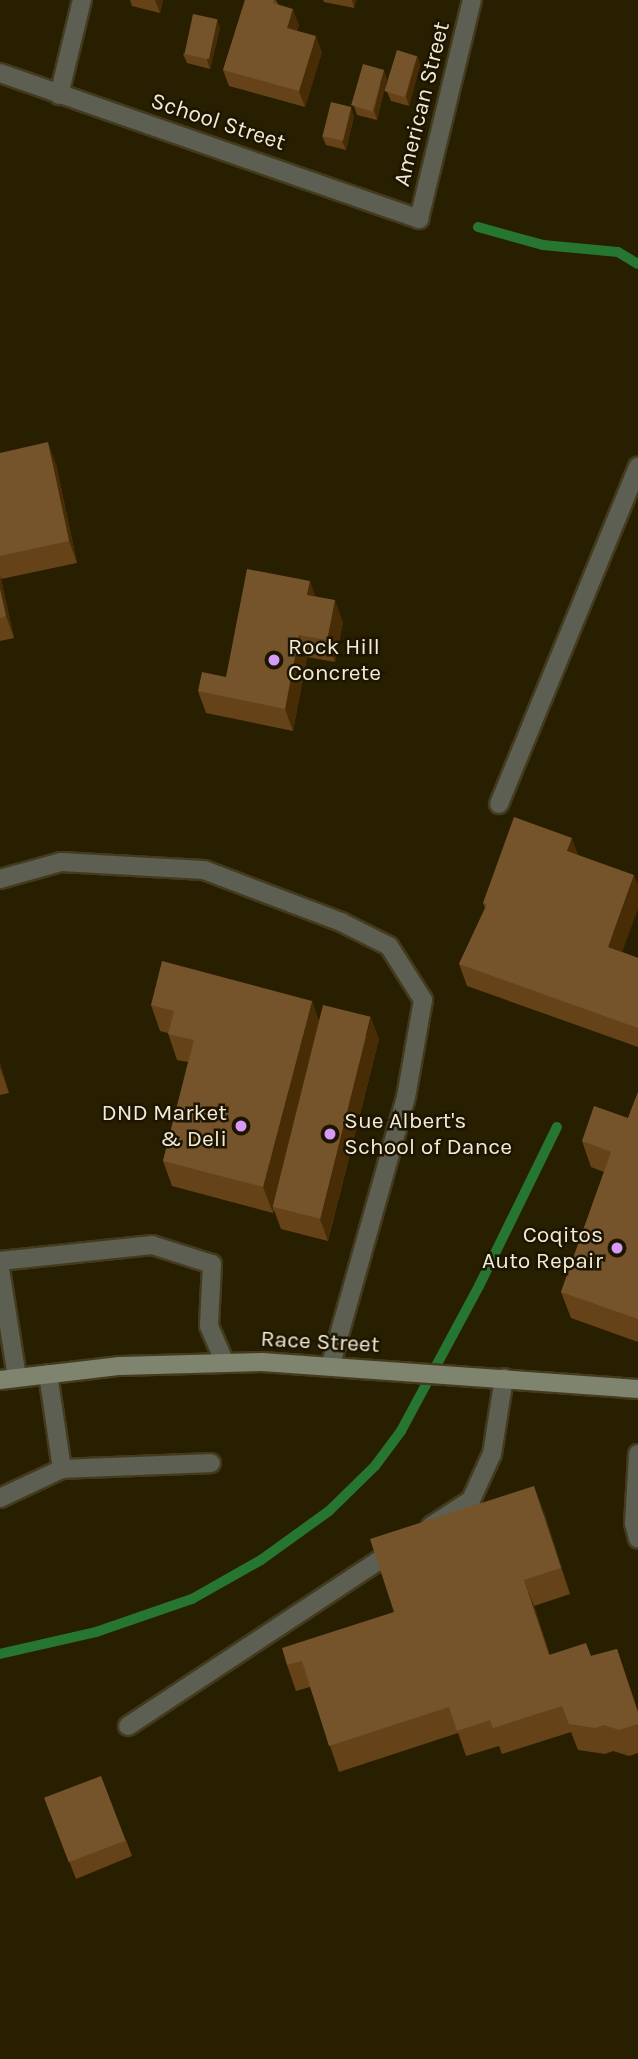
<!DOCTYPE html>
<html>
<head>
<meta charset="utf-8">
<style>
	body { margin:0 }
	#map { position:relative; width:638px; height:2059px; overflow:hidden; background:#281e00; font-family:Karla,sans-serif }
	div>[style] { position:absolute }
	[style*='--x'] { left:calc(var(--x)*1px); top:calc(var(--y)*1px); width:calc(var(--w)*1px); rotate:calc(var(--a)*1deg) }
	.stream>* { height:10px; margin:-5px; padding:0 5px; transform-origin:5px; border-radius:5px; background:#267631 }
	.roads { filter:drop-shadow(2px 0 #443b1e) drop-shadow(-2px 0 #443b1e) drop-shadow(0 2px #443b1e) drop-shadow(0 -2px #443b1e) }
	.service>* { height:18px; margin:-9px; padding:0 9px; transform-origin:9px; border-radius:9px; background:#5c5f51 }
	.minor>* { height:18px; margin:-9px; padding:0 9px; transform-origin:9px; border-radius:9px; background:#5c5f51 }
	.secondary>* { height:18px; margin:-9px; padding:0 9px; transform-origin:9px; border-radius:9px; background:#7e846d }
	.wall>* { inset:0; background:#664218 }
	.shaded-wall>* { inset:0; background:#472c05 }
	.building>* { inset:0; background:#75542c; transform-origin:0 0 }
	.dots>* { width:19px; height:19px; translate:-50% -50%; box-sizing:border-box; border:4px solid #1d1500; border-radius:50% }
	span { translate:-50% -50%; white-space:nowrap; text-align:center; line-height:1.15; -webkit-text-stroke:5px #1d1500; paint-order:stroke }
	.street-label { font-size:23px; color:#f2ebd9 }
	.poi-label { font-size:23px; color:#f2ebd9 }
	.left { translate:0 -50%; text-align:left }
	.right { translate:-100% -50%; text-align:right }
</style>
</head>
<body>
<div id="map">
	<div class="stream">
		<div style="--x:478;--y:227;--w:67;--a:15.5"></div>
		<div style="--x:543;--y:245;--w:75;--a:5.3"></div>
		<div style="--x:618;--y:252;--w:23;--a:31"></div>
		<div style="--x:0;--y:1654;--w:98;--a:-12.9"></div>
		<div style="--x:96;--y:1632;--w:102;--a:-19"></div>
		<div style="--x:192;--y:1599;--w:79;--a:-29.5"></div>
		<div style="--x:261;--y:1560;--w:84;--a:-35.8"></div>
		<div style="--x:329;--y:1511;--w:64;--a:-44.4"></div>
		<div style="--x:375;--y:1466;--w:44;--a:-53.4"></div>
		<div style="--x:401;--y:1431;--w:165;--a:-61.7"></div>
		<div style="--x:479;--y:1286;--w:177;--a:-63.9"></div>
	</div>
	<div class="roads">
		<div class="service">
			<div style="--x:499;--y:804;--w:365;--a:-67.6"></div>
			<div style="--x:0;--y:879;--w:63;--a:-15.6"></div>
			<div style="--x:61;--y:862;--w:143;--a:3.2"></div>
			<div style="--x:204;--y:870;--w:147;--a:20.8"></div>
			<div style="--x:341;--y:922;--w:54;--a:26.6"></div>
			<div style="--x:389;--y:946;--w:64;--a:57.8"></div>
			<div style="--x:423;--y:1000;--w:98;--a:99.9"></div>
			<div style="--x:406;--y:1097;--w:280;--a:105.7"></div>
			<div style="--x:0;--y:1261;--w:153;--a:-6"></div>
			<div style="--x:152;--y:1245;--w:63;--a:17.6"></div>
			<div style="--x:212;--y:1264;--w:62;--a:92.8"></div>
			<div style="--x:209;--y:1326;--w:40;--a:66.6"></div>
			<div style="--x:0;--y:1269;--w:110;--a:81.1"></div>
			<div style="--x:48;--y:1374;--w:96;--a:81.6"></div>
			<div style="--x:638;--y:1454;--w:69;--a:93.3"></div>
			<div style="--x:634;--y:1523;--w:16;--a:76"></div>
			<div style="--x:0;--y:1498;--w:68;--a:-25.1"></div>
			<div style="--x:62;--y:1469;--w:149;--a:-2.3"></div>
			<div style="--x:431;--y:1526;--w:48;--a:-33"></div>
			<div style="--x:471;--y:1500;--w:51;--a:-65.5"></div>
			<div style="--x:492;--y:1454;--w:77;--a:-81"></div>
			<div style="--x:128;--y:1726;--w:321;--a:-33.4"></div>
		</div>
		<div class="minor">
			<div style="--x:0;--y:73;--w:444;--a:19.2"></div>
			<div style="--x:419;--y:219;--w:225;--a:-76.4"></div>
			<div style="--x:59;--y:95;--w:98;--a:-76.4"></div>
		</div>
		<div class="secondary">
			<div style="--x:0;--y:1380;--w:121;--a:-6.7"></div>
			<div style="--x:120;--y:1366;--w:142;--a:-1.6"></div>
			<div style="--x:262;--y:1362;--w:377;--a:4.1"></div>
		</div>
	</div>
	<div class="wall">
		<div style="clip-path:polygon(130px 0,163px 0,160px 13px,132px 6px)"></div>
		<div style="clip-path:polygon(245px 0,276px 0,278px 4px,299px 25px,297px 31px,322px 52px,305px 107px,229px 86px,223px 70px)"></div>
		<div style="clip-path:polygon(323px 0,356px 0,354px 8px,324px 2px)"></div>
		<div style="clip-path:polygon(220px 28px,210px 69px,187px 63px,183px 54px)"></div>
		<div style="clip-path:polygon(417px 56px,420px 65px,409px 106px,391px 101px,387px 92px)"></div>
		<div style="clip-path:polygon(387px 79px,377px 120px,357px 115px,354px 106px)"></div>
		<div style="clip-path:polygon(354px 116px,346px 150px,326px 145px,322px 136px)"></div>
		<div style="clip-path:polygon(0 453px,56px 464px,77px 563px,1px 579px,14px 638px,0 641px)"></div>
		<div style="clip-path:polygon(316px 596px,343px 622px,335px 662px,307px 657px,293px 731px,206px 713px,198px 691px,226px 677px)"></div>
		<div style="clip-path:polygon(578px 855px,622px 952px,638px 958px,638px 1047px,467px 986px,459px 964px,485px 908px,483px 903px)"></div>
		<div style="clip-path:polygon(312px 1001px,319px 1022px,379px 1039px,328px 1241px,281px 1229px,274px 1210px,273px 1213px,172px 1186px,163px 1161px,188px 1062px,177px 1060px,168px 1033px,160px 1031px,151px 1005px)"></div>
		<div style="clip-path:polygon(0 1063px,9px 1093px,0 1095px)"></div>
		<div style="clip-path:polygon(638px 1092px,638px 1342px,571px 1318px,561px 1292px,604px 1172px,591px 1167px,582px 1141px,628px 1118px)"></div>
		<div style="clip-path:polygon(544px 1512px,570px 1594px,534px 1606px,550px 1655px,591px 1656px,617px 1649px,638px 1711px,638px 1753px,629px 1756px,613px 1751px,605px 1754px,578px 1750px,571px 1732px,502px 1754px,499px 1746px,466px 1756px,458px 1733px,339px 1772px,310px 1687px,296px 1691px,287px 1665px,394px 1612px)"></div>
		<div style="clip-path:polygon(45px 1799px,126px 1840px,132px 1856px,76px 1879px)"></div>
	</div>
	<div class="shaded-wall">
		<div style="clip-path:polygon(155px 0,163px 0,160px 13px)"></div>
		<div style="clip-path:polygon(352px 0,356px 0,354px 8px)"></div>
		<div style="clip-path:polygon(293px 9px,299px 25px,293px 44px,287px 28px)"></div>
		<div style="clip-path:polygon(217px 19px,220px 28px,210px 69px,207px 60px)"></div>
		<div style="clip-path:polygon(316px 36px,322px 52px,305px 107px,299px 91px)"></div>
		<div style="clip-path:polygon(417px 56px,420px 65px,409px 106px,406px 97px)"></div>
		<div style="clip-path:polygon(384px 70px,387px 79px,377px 120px,374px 111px)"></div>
		<div style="clip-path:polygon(351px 107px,354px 116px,346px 150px,342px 141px)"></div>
		<div style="clip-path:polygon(48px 442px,56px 464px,77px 563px,69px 541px)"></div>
		<div style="clip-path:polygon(0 575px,1px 579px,14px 638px,6px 616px,0 589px)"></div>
		<div style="clip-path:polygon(310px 581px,318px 603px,307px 595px)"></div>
		<div style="clip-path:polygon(335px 600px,343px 622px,335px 662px,327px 640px)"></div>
		<div style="clip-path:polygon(299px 635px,307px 657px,293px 731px,285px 709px)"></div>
		<div style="clip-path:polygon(572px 838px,580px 860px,567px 851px)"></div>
		<div style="clip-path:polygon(634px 875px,638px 884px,638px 909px,616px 969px,608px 947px)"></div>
		<div style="clip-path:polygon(312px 1001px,321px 1026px,273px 1207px,273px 1213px,263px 1187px)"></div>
		<div style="clip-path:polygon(371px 1017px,379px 1039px,328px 1241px,320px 1219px)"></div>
		<div style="clip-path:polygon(0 1063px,9px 1093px,0 1068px)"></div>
		<div style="clip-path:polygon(534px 1486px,544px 1512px,570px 1594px,561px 1568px)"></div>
		<div style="clip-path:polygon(524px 1580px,534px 1606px,558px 1681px,549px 1655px)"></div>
	</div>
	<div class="building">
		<div style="clip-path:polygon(245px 0,274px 0,273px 3px,293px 9px,287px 28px,316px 36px,299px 91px,223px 70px)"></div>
		<div style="left:193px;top:14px;width:25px;height:41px;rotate:12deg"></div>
		<div style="left:397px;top:50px;width:21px;height:43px;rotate:17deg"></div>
		<div style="left:363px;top:64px;width:22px;height:43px;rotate:16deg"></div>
		<div style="left:331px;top:102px;width:21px;height:35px;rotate:14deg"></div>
		<div style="clip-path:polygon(48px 442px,69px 541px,0 556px,0 453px)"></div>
		<div style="clip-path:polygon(247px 569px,310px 581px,307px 595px,335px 600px,327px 640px,299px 635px,285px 709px,198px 691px,202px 672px,226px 677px)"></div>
		<div style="clip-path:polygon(0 589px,6px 616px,0 618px)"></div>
		<div style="clip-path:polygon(514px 817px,572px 838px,567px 851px,634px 875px,608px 947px,638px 958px,638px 1028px,459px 964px,487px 904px,483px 903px)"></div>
		<div style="clip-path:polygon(162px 961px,312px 1001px,263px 1187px,163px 1161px,194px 1040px,168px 1034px,174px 1011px,151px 1005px)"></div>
		<div style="left:323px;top:1005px;width:49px;height:208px;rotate:14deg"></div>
		<div style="clip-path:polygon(638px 1092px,638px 1319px,561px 1292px,611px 1152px,582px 1141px,594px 1106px,628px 1118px)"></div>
		<div style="clip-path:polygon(534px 1486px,561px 1568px,524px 1580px,549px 1655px,586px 1643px,591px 1656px,617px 1649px,638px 1714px,638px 1724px,619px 1730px,604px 1725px,595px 1728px,569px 1724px,562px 1706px,493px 1728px,490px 1720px,457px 1731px,449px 1707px,329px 1746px,302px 1661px,287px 1665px,282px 1648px,394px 1612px,370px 1539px)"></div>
		<div style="left:101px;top:1776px;width:69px;height:61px;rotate:69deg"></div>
	</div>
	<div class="dots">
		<div style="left:274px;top:660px;background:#d89af8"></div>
		<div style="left:241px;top:1126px;background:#d89af8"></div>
		<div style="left:330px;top:1134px;background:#d89af8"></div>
		<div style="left:617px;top:1248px;background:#d89af8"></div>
	</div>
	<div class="street-label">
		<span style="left:422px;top:104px;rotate:-76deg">American Street</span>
		<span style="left:218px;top:122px;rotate:18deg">School Street</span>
		<span style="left:320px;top:1342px;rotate:3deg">Race Street</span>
	</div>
	<div class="poi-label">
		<span class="left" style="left:288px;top:660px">Rock Hill<br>Concrete</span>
		<span class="right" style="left:227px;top:1126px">DND Market<br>&amp; Deli</span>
		<span class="left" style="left:344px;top:1134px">Sue Albert's<br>School of Dance</span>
		<span class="right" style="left:603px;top:1248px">Coqitos<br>Auto Repair</span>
	</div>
</div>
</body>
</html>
